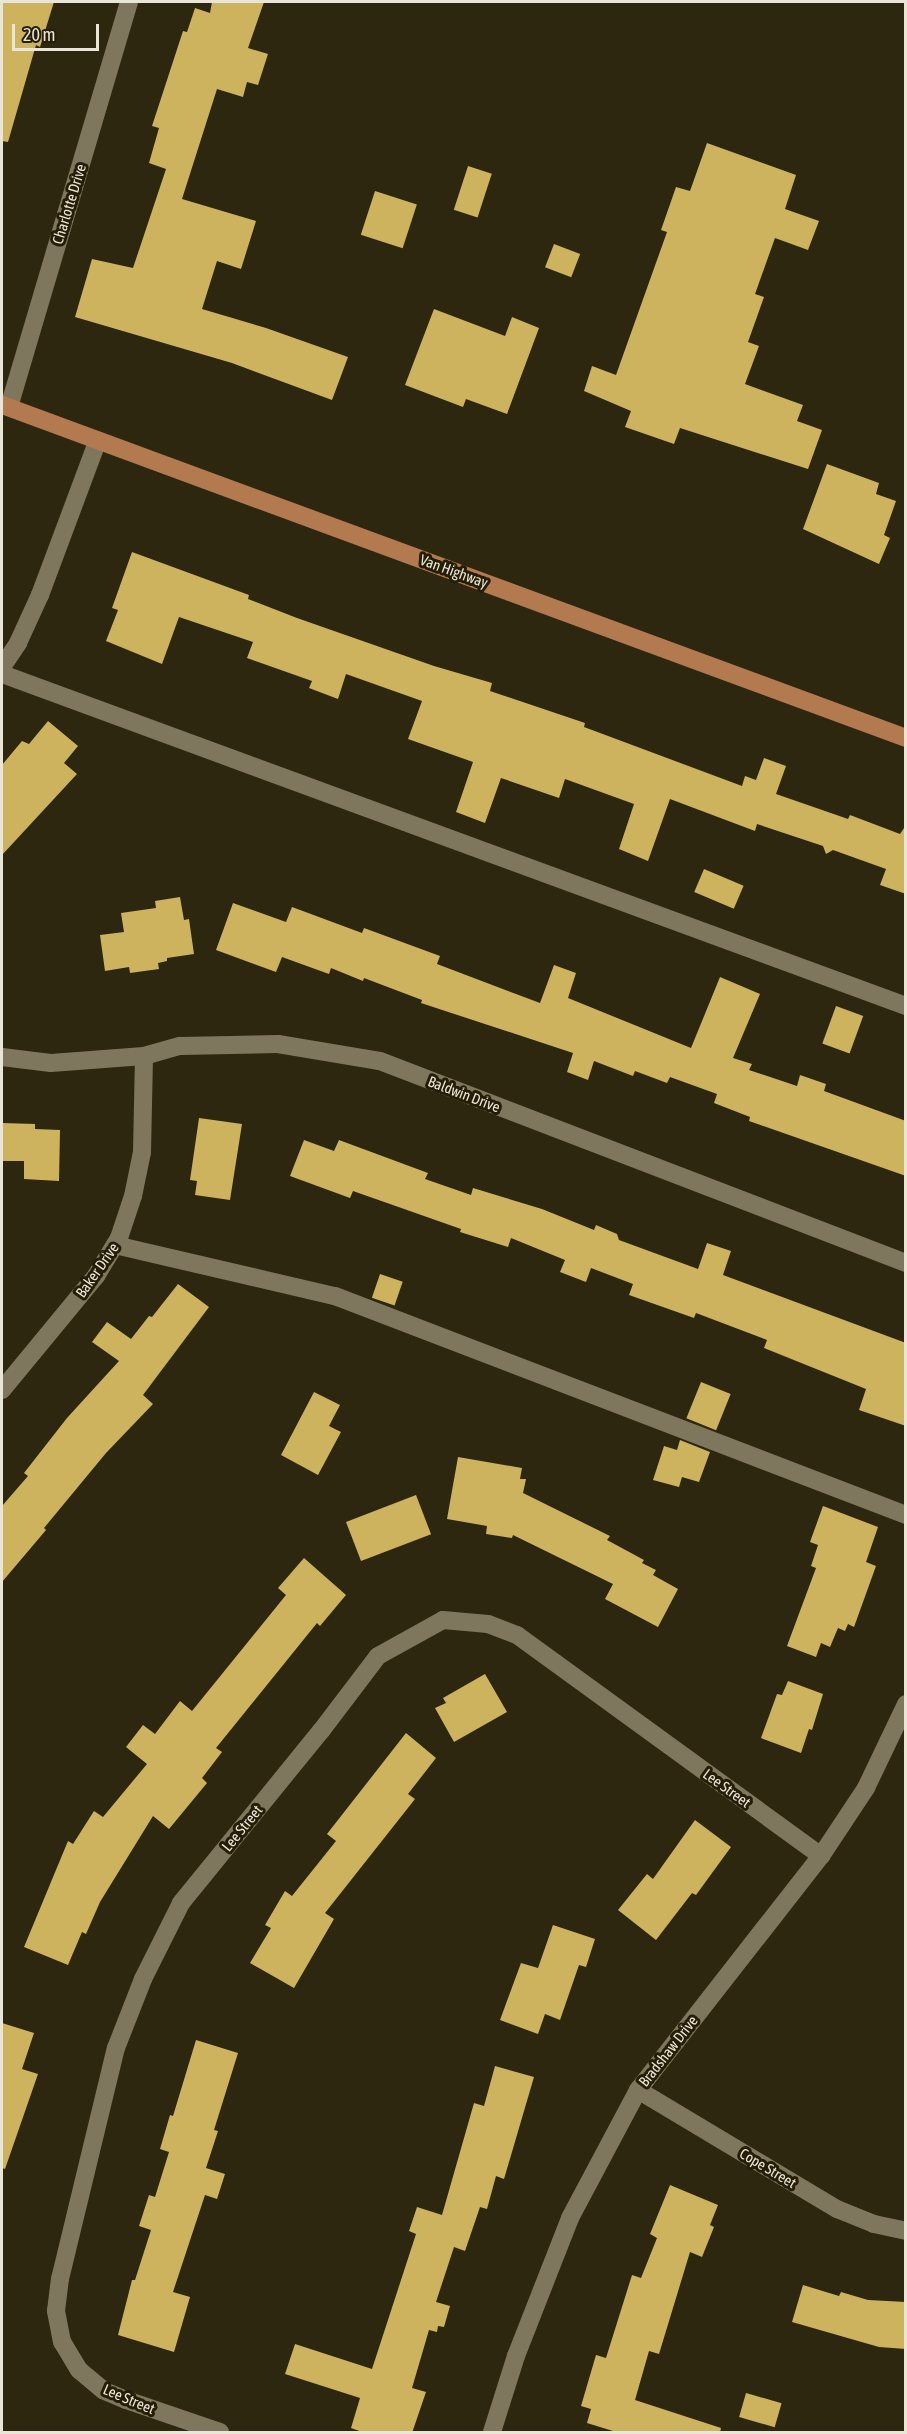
<!DOCTYPE html>
<html>
<head>
<meta charset="utf-8">
<style>
	body { margin:0 }
	#map { position:relative; width:907px; height:2434px; overflow:hidden; background:#2e2710; font-family:"Asap Condensed",sans-serif }
	div>[style] { position:absolute }
	[style*='--x'] { left:calc(var(--x)*1px); top:calc(var(--y)*1px); width:calc(var(--w)*1px); rotate:calc(var(--a)*1deg) }
	.building>* { inset:0; background:#cdb35e; transform-origin:0 0 }
	.minor>* { height:18px; margin:-9px; padding:0 9px; transform-origin:9px; border-radius:9px; background:#7f775d }
	.major>* { height:18px; margin:-9px; padding:0 9px; transform-origin:9px; border-radius:9px; background:#b37a50 }
	span { translate:-50% -50%; white-space:nowrap; text-align:center; line-height:1.15; -webkit-text-stroke:6px #251d06; paint-order:stroke }
	.street-label { font-size:15px; color:#e9e5d7 }
	.frame { position:absolute; inset:0; border:3px solid #e9e5d7; pointer-events:none }
	.scale { position:absolute; left:12px; top:24px; width:87px; height:27px; box-sizing:border-box; border:3px solid #e9e5d7; border-top:0; padding-left:8px; font-size:18px; line-height:21px; white-space:nowrap; color:#e9e5d7; -webkit-text-stroke:4px #251d06; paint-order:stroke }
</style>
</head>
<body>
<div id="map">
	<div class="building">
		<div style="clip-path:polygon(2px 2px,54px 2px,40px 47px,36px 45px,8px 142px,2px 141px)"></div>
		<div style="clip-path:polygon(212px 2px,264px 2px,248px 48px,268px 54px,258px 85px,247px 82px,243px 97px,217px 89px,182px 199px,256px 221px,241px 269px,217px 261px,202px 309px,266px 328px,348px 357px,332px 400px,232px 363px,75px 317px,92px 259px,133px 268px,166px 169px,149px 163px,159px 128px,152px 126px,183px 31px,187px 32px,195px 8px,210px 13px)"></div>
		<div style="clip-path:polygon(707px 143px,796px 175px,785px 209px,819px 221px,808px 250px,775px 238px,755px 294px,764px 297px,748px 342px,759px 346px,745px 384px,803px 405px,797px 421px,822px 430px,808px 469px,680px 428px,674px 444px,625px 427px,631px 411px,584px 391px,592px 366px,616px 375px,667px 232px,661px 230px,676px 187px,690px 191px)"></div>
		<div style="left:468px;top:166px;width:25px;height:46px;rotate:18deg"></div>
		<div style="left:375px;top:191px;width:44px;height:46px;rotate:18deg"></div>
		<div style="left:554px;top:244px;width:28px;height:25px;rotate:21deg"></div>
		<div style="clip-path:polygon(434px 309px,505px 336px,512px 317px,539px 328px,507px 414px,466px 399px,463px 407px,405px 385px)"></div>
		<div style="clip-path:polygon(827px 464px,879px 483px,876px 494px,896px 501px,884px 535px,890px 538px,879px 564px,803px 529px)"></div>
		<div style="clip-path:polygon(132px 552px,249px 595px,248px 599px,297px 618px,434px 666px,492px 683px,490px 691px,585px 723px,584px 727px,742px 786px,745px 776px,756px 780px,764px 758px,786px 766px,776px 794px,848px 819px,850px 815px,900px 834px,906px 825px,906px 894px,880px 885px,886px 869px,833px 850px,826px 854px,823px 846px,757px 824px,755px 831px,670px 799px,648px 861px,619px 849px,634px 804px,565px 779px,559px 798px,501px 778px,485px 823px,456px 812px,473px 762px,408px 739px,422px 701px,346px 674px,338px 699px,309px 688px,312px 681px,247px 658px,253px 642px,179px 617px,162px 664px,106px 641px,118px 610px,112px 608px)"></div>
		<div style="clip-path:polygon(48px 721px,78px 746px,64px 763px,77px 774px,2px 855px,2px 765px,22px 741px,29px 744px)"></div>
		<div style="left:704px;top:869px;width:43px;height:25px;rotate:23deg"></div>
		<div style="clip-path:polygon(180px 897px,184px 920px,189px 919px,194px 954px,167px 958px,167px 961px,158px 963px,159px 969px,130px 973px,129px 967px,105px 971px,100px 935px,124px 932px,121px 913px,156px 908px,155px 901px)"></div>
		<div style="clip-path:polygon(233px 903px,286px 922px,292px 907px,362px 933px,364px 928px,440px 956px,437px 964px,540px 1003px,554px 965px,576px 973px,568px 998px,691px 1048px,720px 977px,760px 994px,733px 1058px,752px 1064px,749px 1070px,797px 1086px,800px 1075px,826px 1084px,824px 1091px,906px 1121px,906px 1176px,749px 1121px,750px 1117px,714px 1103px,717px 1094px,670px 1077px,667px 1083px,635px 1071px,633px 1076px,594px 1061px,588px 1080px,567px 1072px,573px 1053px,421px 1003px,422px 1000px,364px 978px,363px 981px,331px 968px,329px 974px,282px 957px,276px 972px,216px 950px)"></div>
		<div style="left:836px;top:1006px;width:29px;height:40px;rotate:20deg"></div>
		<div style="clip-path:polygon(199px 1118px,242px 1124px,230px 1200px,195px 1195px,197px 1181px,190px 1180px)"></div>
		<div style="clip-path:polygon(2px 1123px,35px 1124px,35px 1129px,60px 1130px,59px 1181px,24px 1179px,24px 1161px,2px 1161px)"></div>
		<div style="clip-path:polygon(304px 1140px,334px 1151px,339px 1140px,428px 1173px,425px 1179px,471px 1195px,473px 1188px,542px 1209px,594px 1230px,596px 1225px,617px 1234px,619px 1240px,698px 1269px,707px 1243px,731px 1251px,723px 1275px,906px 1343px,906px 1426px,859px 1410px,866px 1389px,764px 1348px,767px 1340px,696px 1313px,694px 1318px,629px 1295px,633px 1284px,591px 1268px,586px 1282px,560px 1272px,565px 1260px,511px 1238px,508px 1247px,460px 1232px,461px 1229px,353px 1191px,350px 1198px,290px 1176px)"></div>
		<div style="left:380px;top:1274px;width:24px;height:25px;rotate:19deg"></div>
		<div style="clip-path:polygon(178px 1284px,209px 1307px,143px 1395px,153px 1404px,106px 1453px,44px 1528px,46px 1530px,2px 1582px,2px 1506px,28px 1476px,24px 1473px,67px 1418px,119px 1361px,92px 1342px,107px 1322px,131px 1339px,149px 1316px,152px 1317px)"></div>
		<div style="left:701px;top:1382px;width:32px;height:39px;rotate:22deg"></div>
		<div style="clip-path:polygon(314px 1392px,340px 1405px,329px 1426px,341px 1432px,318px 1475px,281px 1455px)"></div>
		<div style="clip-path:polygon(680px 1440px,710px 1452px,699px 1482px,682px 1477px,679px 1487px,653px 1480px,664px 1446px,677px 1450px)"></div>
		<div style="clip-path:polygon(458px 1457px,522px 1468px,520px 1479px,526px 1479px,523px 1493px,610px 1536px,607px 1540px,644px 1560px,642px 1563px,656px 1570px,653px 1575px,678px 1589px,658px 1627px,605px 1599px,613px 1584px,513px 1535px,512px 1538px,486px 1534px,487px 1526px,447px 1519px)"></div>
		<div style="left:416px;top:1495px;width:42px;height:75px;rotate:69deg"></div>
		<div style="clip-path:polygon(823px 1506px,878px 1527px,866px 1562px,876px 1566px,854px 1627px,848px 1624px,845px 1631px,838px 1628px,830px 1647px,821px 1643px,816px 1657px,787px 1646px,816px 1568px,811px 1566px,818px 1545px,810px 1542px)"></div>
		<div style="clip-path:polygon(304px 1558px,346px 1595px,320px 1626px,317px 1623px,216px 1748px,222px 1752px,202px 1778px,207px 1783px,169px 1829px,153px 1816px,100px 1902px,86px 1934px,82px 1932px,68px 1965px,24px 1947px,68px 1841px,73px 1844px,94px 1811px,103px 1817px,147px 1764px,126px 1747px,143px 1725px,155px 1734px,180px 1701px,192px 1711px,286px 1595px,278px 1588px)"></div>
		<div style="clip-path:polygon(485px 1674px,507px 1712px,454px 1742px,435px 1708px,446px 1703px,443px 1698px)"></div>
		<div style="clip-path:polygon(788px 1681px,823px 1694px,812px 1730px,809px 1729px,801px 1753px,761px 1738px,777px 1694px,782px 1695px)"></div>
		<div style="clip-path:polygon(406px 1733px,436px 1758px,408px 1794px,415px 1799px,325px 1913px,334px 1919px,294px 1988px,250px 1963px,271px 1928px,265px 1925px,285px 1891px,292px 1896px,336px 1841px,327px 1834px)"></div>
		<div style="clip-path:polygon(695px 1820px,731px 1847px,696px 1895px,692px 1893px,656px 1940px,618px 1910px,647px 1874px,653px 1879px)"></div>
		<div style="clip-path:polygon(553px 1925px,595px 1939px,586px 1967px,579px 1965px,560px 2020px,545px 2014px,538px 2034px,500px 2020px,521px 1963px,538px 1968px)"></div>
		<div style="clip-path:polygon(2px 2023px,34px 2033px,22px 2069px,38px 2074px,5px 2169px,2px 2168px)"></div>
		<div style="clip-path:polygon(196px 2040px,238px 2053px,214px 2130px,218px 2131px,206px 2168px,225px 2174px,217px 2199px,205px 2195px,173px 2292px,190px 2297px,174px 2352px,118px 2335px,132px 2280px,135px 2280px,151px 2230px,139px 2226px,149px 2195px,155px 2197px,169px 2152px,160px 2149px,170px 2115px,173px 2116px)"></div>
		<div style="clip-path:polygon(495px 2066px,534px 2077px,504px 2179px,496px 2176px,487px 2209px,480px 2207px,465px 2251px,454px 2247px,436px 2302px,450px 2306px,444px 2327px,438px 2326px,437px 2332px,429px 2330px,412px 2388px,426px 2392px,412px 2433px,365px 2433px,351px 2428px,360px 2398px,285px 2374px,295px 2344px,372px 2369px,416px 2234px,409px 2231px,417px 2207px,442px 2215px,474px 2103px,484px 2106px)"></div>
		<div style="clip-path:polygon(670px 2185px,718px 2205px,710px 2225px,714px 2227px,702px 2257px,690px 2252px,659px 2354px,649px 2351px,635px 2400px,721px 2428px,720px 2433px,611px 2433px,613px 2431px,587px 2423px,591px 2409px,581px 2406px,596px 2355px,606px 2358px,632px 2275px,641px 2278px,657px 2238px,650px 2234px)"></div>
		<div style="clip-path:polygon(803px 2285px,839px 2296px,841px 2292px,868px 2300px,906px 2302px,906px 2349px,879px 2347px,792px 2322px)"></div>
		<div style="left:746px;top:2393px;width:37px;height:25px;rotate:16deg"></div>
	</div>
	<div class="minor">
		<div style="--x:9;--y:407;--w:422;--a:-73.5"></div>
		<div style="--x:2;--y:667;--w:29;--a:-56"></div>
		<div style="--x:18;--y:643;--w:53;--a:-65.4"></div>
		<div style="--x:40;--y:595;--w:165;--a:-69.5"></div>
		<div style="--x:2;--y:674;--w:963;--a:20.17"></div>
		<div style="--x:2;--y:1057;--w:49;--a:7"></div>
		<div style="--x:51;--y:1063;--w:93;--a:-4.3"></div>
		<div style="--x:144;--y:1056;--w:37;--a:-16"></div>
		<div style="--x:180;--y:1046;--w:98;--a:-1.2"></div>
		<div style="--x:278;--y:1044;--w:103;--a:9.5"></div>
		<div style="--x:380;--y:1061;--w:563;--a:21.01"></div>
		<div style="--x:115;--y:1245;--w:226;--a:13.1"></div>
		<div style="--x:335;--y:1296;--w:612;--a:20.98"></div>
		<div style="--x:2;--y:1390;--w:148;--a:-50.5"></div>
		<div style="--x:96;--y:1276;--w:44;--a:-58.8"></div>
		<div style="--x:119;--y:1238;--w:44;--a:-71.6"></div>
		<div style="--x:133;--y:1196;--w:45;--a:-78.4"></div>
		<div style="--x:142;--y:1152;--w:96;--a:-88.8"></div>
		<div style="--x:638;--y:2090;--w:232;--a:30.9"></div>
		<div style="--x:837;--y:2209;--w:40;--a:22"></div>
		<div style="--x:874;--y:2224;--w:33;--a:12"></div>
		<div style="--x:220;--y:2432;--w:99;--a:-161.2"></div>
		<div style="--x:126;--y:2400;--w:25;--a:-157"></div>
		<div style="--x:103;--y:2390;--w:31;--a:-140"></div>
		<div style="--x:79;--y:2370;--w:33;--a:-121"></div>
		<div style="--x:62;--y:2342;--w:32;--a:-101"></div>
		<div style="--x:56;--y:2311;--w:32;--a:-83"></div>
		<div style="--x:60;--y:2279;--w:238;--a:-76.4"></div>
		<div style="--x:116;--y:2048;--w:74;--a:-68.6"></div>
		<div style="--x:143;--y:1979;--w:85;--a:-63.4"></div>
		<div style="--x:181;--y:1903;--w:222;--a:-50.9"></div>
		<div style="--x:321;--y:1731;--w:94;--a:-52.8"></div>
		<div style="--x:378;--y:1656;--w:74;--a:-29"></div>
		<div style="--x:443;--y:1620;--w:45;--a:5.1"></div>
		<div style="--x:488;--y:1624;--w:31;--a:21"></div>
		<div style="--x:517;--y:1635;--w:376;--a:36"></div>
		<div style="--x:492;--y:2432;--w:80;--a:-72.5"></div>
		<div style="--x:516;--y:2356;--w:148;--a:-68.6"></div>
		<div style="--x:570;--y:2218;--w:145;--a:-62"></div>
		<div style="--x:638;--y:2090;--w:297;--a:-52"></div>
		<div style="--x:821;--y:1856;--w:82;--a:-56.5"></div>
		<div style="--x:866;--y:1788;--w:93;--a:-64.5"></div>
	</div>
	<div class="major">
		<div style="--x:2;--y:405;--w:963;--a:20.22"></div>
	</div>
	<div class="street-label">
		<span style="left:69px;top:204px;rotate:-73deg">Charlotte Drive</span>
		<span style="left:454px;top:571px;rotate:20deg">Van Highway</span>
		<span style="left:464px;top:1094px;rotate:21deg">Baldwin Drive</span>
		<span style="left:97px;top:1270px;rotate:-55deg">Baker Drive</span>
		<span style="left:727px;top:1788px;rotate:36deg">Lee Street</span>
		<span style="left:242px;top:1828px;rotate:-51deg">Lee Street</span>
		<span style="left:668px;top:2051px;rotate:-52deg">Bradshaw Drive</span>
		<span style="left:768px;top:2168px;rotate:31deg">Cope Street</span>
		<span style="left:129px;top:2399px;rotate:23deg">Lee Street</span>
	</div>
	<div class="frame"></div>
	<div class="scale">20 m</div>
</div>
</body>
</html>
